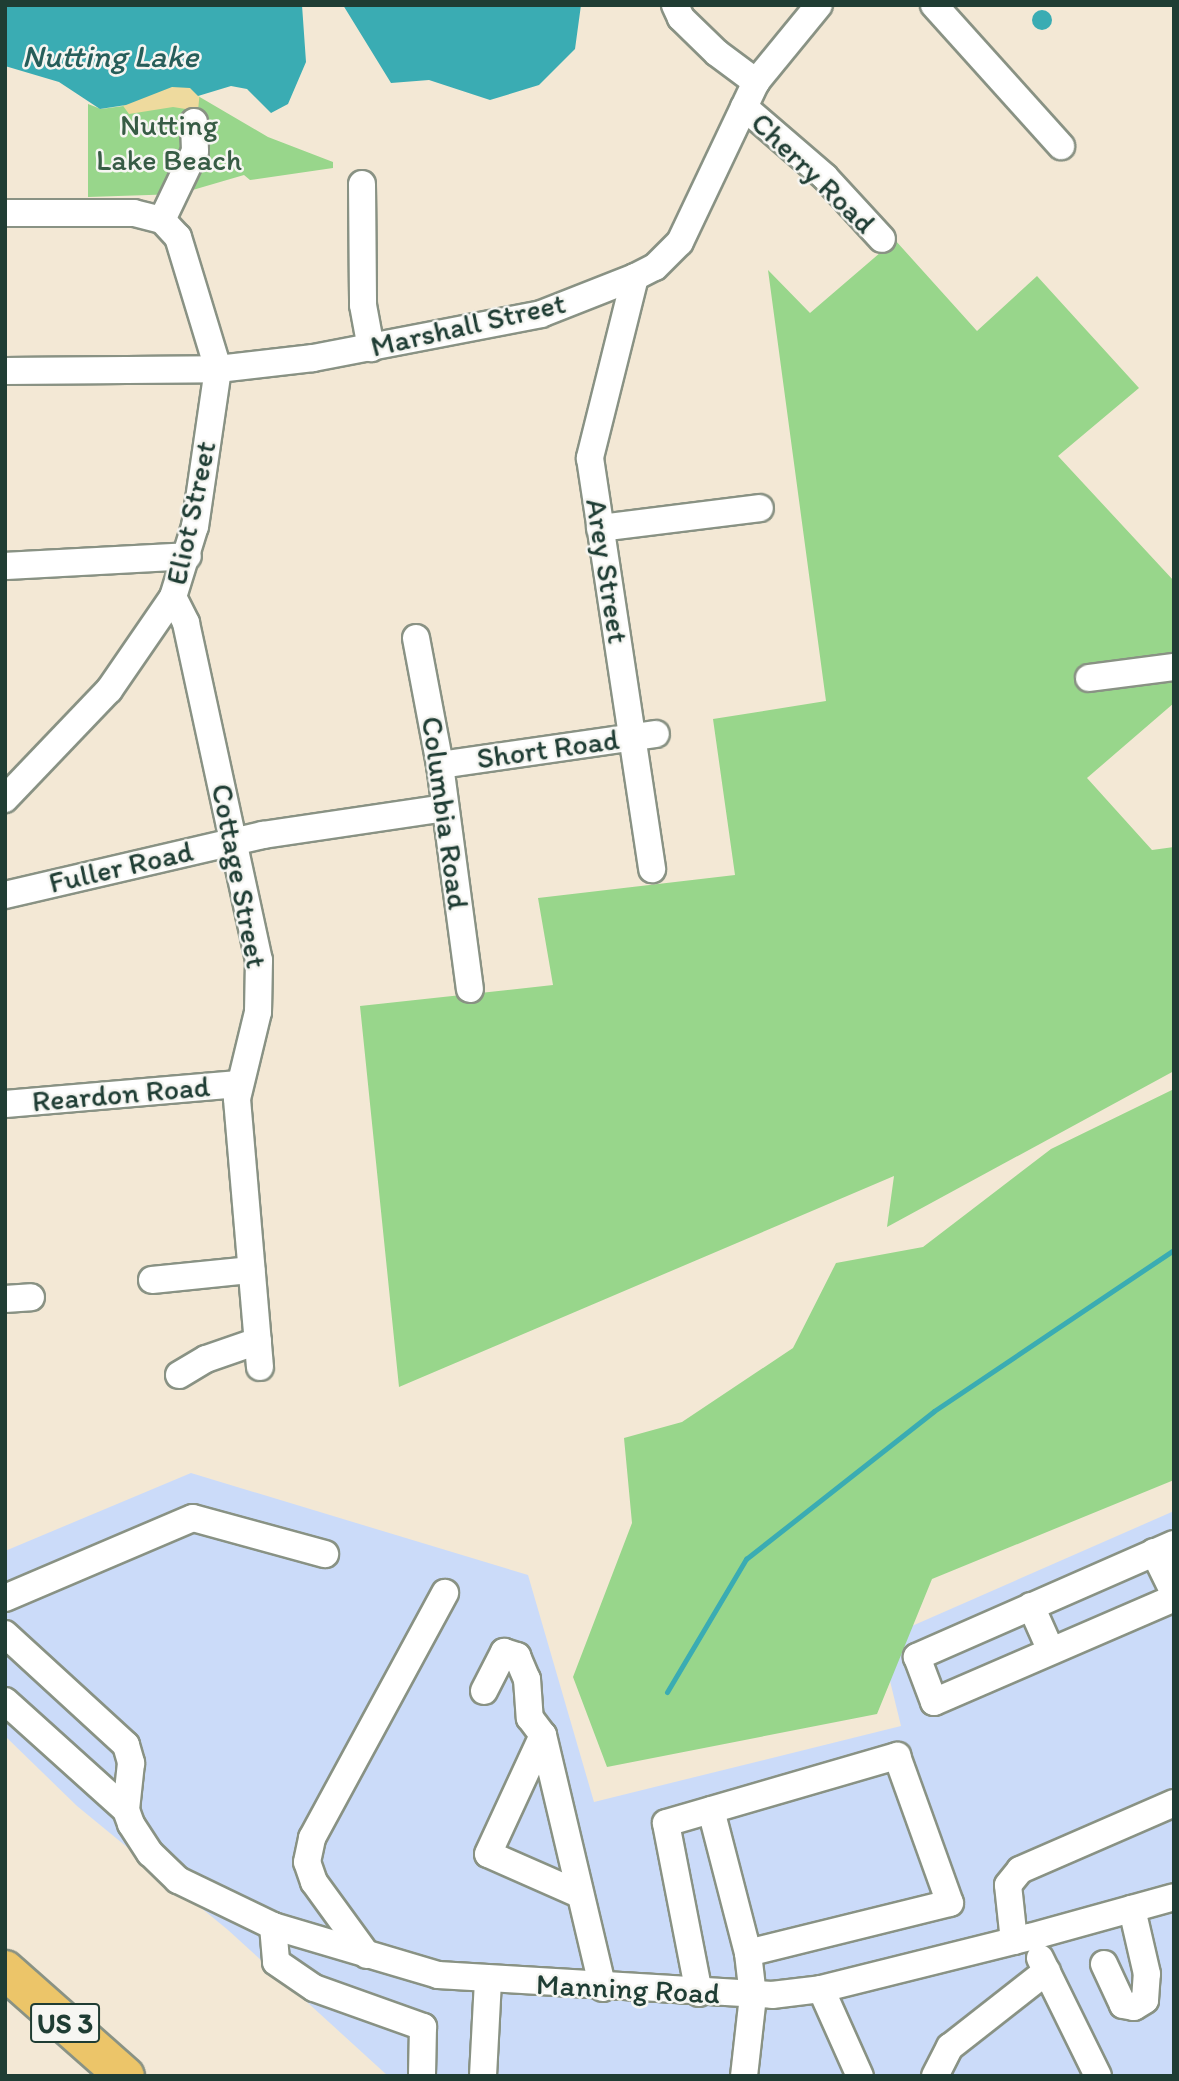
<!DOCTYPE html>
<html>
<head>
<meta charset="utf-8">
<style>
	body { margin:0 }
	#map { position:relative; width:1179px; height:2081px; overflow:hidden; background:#f3e8d5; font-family:Itim,sans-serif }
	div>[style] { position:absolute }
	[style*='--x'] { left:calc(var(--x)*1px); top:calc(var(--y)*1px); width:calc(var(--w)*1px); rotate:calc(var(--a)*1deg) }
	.built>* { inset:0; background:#cbdbf9 }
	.green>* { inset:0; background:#98d68b }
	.sand>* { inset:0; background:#eeda9e }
	.water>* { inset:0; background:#3aacb3 }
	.round { border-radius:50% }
	.stream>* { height:5px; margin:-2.5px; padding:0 2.5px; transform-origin:2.5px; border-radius:2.5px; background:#3aacb3 }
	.roads { filter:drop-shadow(2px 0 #899284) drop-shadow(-2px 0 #899284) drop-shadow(0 2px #899284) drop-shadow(0 -2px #899284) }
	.minor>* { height:26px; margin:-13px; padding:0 13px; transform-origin:13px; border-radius:13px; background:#fff }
	.highway>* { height:38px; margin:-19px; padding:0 19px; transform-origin:19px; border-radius:19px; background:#ecc569 }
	span { translate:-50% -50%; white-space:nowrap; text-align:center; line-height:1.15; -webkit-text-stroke:5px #f6f6f2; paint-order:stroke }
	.shield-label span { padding:2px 5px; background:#f6f6f2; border:2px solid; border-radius:5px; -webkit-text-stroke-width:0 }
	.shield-label { font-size:28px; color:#1f3d34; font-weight:700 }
	.park-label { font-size:30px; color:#375c45 }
	.street-label { font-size:30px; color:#1f3d34 }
	.water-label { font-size:32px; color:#275e5a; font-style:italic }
	.frame { position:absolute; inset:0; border:7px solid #1f3d34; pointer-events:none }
</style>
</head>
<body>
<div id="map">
	<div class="built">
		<div style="clip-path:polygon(191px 1473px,528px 1575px,594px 1802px,901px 1726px,880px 1640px,1174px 1511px,1174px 2076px,388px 2076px,228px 1930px,77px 1806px,5px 1736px,5px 1551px)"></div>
	</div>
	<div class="green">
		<div style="clip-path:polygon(198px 96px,268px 137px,333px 162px,333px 168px,250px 180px,244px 175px,179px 194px,88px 197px,88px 104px,101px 109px)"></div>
		<div style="clip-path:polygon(895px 240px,977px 331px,1037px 276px,1139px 388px,1058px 456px,1174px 581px,1174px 703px,1087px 778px,1152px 850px,1174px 847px,1174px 1071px,887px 1227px,894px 1176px,399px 1387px,360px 1006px,553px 985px,538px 898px,735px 875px,713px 719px,826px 701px,768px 270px,810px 313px)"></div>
		<div style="clip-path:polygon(1174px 1089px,1174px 1480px,932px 1579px,877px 1714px,607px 1767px,573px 1677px,632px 1523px,624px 1438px,682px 1422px,793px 1348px,836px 1263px,923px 1247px,1051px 1149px)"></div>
	</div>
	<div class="sand">
		<div style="clip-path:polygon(171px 81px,200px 90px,198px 111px,173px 107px,129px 114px,121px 103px)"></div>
	</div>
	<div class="water">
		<div style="clip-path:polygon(5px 5px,302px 5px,306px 62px,288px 104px,271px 113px,247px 89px,231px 86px,198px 96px,190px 88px,172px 87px,126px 105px,100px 109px,59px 82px,5px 66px)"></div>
		<div style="clip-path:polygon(343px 5px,581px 5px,575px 49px,539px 85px,490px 100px,429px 80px,391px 83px)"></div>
		<div class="round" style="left:1032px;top:10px;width:20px;height:20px"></div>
	</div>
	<div class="stream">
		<div style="--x:667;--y:1692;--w:155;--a:-59.3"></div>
		<div style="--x:746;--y:1559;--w:239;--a:-38.2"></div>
		<div style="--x:934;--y:1411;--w:289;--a:-33.9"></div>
	</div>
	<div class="roads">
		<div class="minor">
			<div style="--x:675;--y:5;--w:14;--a:65"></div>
			<div style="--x:681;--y:18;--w:50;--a:44.2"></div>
			<div style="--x:717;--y:53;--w:49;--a:36.6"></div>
			<div style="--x:934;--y:5;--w:190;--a:48"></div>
			<div style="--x:744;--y:107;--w:107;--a:40.8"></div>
			<div style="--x:825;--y:177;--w:84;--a:47.4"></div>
			<div style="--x:362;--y:184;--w:121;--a:89.5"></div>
			<div style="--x:363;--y:305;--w:44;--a:79.5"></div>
			<div style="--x:5;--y:213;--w:129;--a:0"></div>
			<div style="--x:134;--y:213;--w:29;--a:14"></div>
			<div style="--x:162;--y:220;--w:23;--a:47"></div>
			<div style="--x:178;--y:237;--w:138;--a:73.1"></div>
			<div style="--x:218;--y:369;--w:159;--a:98.3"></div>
			<div style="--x:195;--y:526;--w:74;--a:107.2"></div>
			<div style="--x:173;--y:597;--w:113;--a:124.5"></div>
			<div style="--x:109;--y:690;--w:151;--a:133.7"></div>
			<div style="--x:162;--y:220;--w:76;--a:-64.4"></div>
			<div style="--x:195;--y:151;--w:29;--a:-92"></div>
			<div style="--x:635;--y:277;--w:187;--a:104"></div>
			<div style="--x:590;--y:458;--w:416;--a:81.4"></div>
			<div style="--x:5;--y:371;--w:213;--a:-0.5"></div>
			<div style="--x:218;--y:369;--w:96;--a:-6.6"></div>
			<div style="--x:313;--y:358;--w:232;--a:-10.9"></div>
			<div style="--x:541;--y:314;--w:101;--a:-21.5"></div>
			<div style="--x:635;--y:277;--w:22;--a:-27"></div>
			<div style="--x:655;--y:267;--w:35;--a:-45"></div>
			<div style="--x:680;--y:242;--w:177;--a:-64.6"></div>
			<div style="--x:756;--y:82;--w:99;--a:-50.7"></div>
			<div style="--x:600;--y:528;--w:161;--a:-7.1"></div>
			<div style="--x:5;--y:566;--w:183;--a:-3.1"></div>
			<div style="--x:173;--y:597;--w:29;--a:63"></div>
			<div style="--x:186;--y:623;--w:345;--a:77.8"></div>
			<div style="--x:259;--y:960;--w:52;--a:91.1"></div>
			<div style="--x:258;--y:1012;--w:89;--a:103.6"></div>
			<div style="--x:237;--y:1099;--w:269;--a:85.1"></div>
			<div style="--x:416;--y:638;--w:129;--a:79.3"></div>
			<div style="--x:440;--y:765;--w:226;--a:82.4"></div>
			<div style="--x:1089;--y:678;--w:86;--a:-7.4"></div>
			<div style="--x:440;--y:765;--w:218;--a:-8.2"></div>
			<div style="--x:5;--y:895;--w:265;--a:-13.1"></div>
			<div style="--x:263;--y:835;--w:184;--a:-8.4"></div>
			<div style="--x:5;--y:1104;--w:233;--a:-4.9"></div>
			<div style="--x:152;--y:1280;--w:100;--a:-5.8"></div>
			<div style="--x:5;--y:1299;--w:26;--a:-4"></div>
			<div style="--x:179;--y:1375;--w:31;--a:-31"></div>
			<div style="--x:206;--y:1359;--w:55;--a:-19.1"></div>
			<div style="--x:1174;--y:1544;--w:281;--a:156.3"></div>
			<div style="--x:917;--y:1657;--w:48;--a:69.3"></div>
			<div style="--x:934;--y:1702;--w:262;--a:-23.4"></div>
			<div style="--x:1154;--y:1552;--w:46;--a:64"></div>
			<div style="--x:5;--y:1598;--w:204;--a:-23.1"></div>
			<div style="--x:193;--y:1518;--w:137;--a:15.3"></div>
			<div style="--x:1031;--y:1606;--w:49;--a:66"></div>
			<div style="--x:5;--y:1634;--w:164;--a:42.5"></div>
			<div style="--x:126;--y:1745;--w:19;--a:74"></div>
			<div style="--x:131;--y:1763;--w:47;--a:96.1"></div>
			<div style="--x:126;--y:1810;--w:15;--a:70"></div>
			<div style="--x:131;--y:1824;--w:35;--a:57"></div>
			<div style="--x:150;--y:1853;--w:39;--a:44"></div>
			<div style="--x:178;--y:1880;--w:106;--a:25.8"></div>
			<div style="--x:273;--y:1926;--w:172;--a:16.5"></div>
			<div style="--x:438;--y:1975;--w:335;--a:3.4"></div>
			<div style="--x:772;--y:1995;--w:49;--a:-7"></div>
			<div style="--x:821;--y:1989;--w:215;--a:-14"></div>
			<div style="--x:1030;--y:1937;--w:149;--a:-15.5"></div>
			<div style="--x:484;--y:1691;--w:44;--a:-62.9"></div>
			<div style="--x:504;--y:1652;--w:14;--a:17"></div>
			<div style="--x:517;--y:1656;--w:25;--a:67"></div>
			<div style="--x:527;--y:1679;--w:39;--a:86"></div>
			<div style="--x:530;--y:1718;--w:21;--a:53"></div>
			<div style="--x:5;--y:1701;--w:163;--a:42"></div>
			<div style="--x:711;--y:1810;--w:148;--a:75.5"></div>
			<div style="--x:579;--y:1894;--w:99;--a:-156.3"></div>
			<div style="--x:488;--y:1854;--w:131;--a:-65.2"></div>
			<div style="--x:543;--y:1735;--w:260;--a:76.7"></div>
			<div style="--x:273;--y:1926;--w:36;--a:85"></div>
			<div style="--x:276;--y:1962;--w:46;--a:34.4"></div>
			<div style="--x:314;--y:1988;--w:116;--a:19.7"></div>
			<div style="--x:423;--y:2027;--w:49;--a:91.2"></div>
			<div style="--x:1014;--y:1941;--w:56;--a:-96.1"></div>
			<div style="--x:1008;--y:1885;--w:19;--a:-51"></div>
			<div style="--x:1020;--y:1870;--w:168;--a:-23.5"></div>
			<div style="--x:367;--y:1955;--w:90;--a:-126"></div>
			<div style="--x:314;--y:1882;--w:21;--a:-109"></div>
			<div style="--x:307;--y:1862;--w:25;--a:-78"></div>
			<div style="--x:312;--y:1838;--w:279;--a:-61.5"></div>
			<div style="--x:1040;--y:1958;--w:131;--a:63.8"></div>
			<div style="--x:1104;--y:1964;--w:45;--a:65.1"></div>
			<div style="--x:1123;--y:2005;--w:11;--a:10"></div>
			<div style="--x:1134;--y:2007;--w:13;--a:-32"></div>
			<div style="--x:1145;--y:2000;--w:26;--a:-86"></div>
			<div style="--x:1147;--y:1974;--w:67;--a:-103"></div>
			<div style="--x:821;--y:1989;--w:95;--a:65.9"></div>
			<div style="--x:699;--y:1993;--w:173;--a:-101"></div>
			<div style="--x:666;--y:1823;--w:241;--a:-16.2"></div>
			<div style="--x:897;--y:1756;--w:156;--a:70.2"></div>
			<div style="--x:950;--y:1903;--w:208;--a:166.1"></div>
			<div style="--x:748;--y:1953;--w:43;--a:83.4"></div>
			<div style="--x:753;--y:1996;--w:81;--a:96.4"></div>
			<div style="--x:483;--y:2076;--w:95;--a:-87"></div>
			<div style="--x:935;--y:2076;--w:33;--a:-63"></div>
			<div style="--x:950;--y:2047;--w:123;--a:-38.1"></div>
		</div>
		<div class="highway">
			<div style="--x:5;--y:1970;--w:160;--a:41.5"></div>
		</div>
	</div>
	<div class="shield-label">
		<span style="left:65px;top:2023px">US 3</span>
	</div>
	<div class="park-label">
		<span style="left:169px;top:142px">Nutting<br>Lake Beach</span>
	</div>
	<div class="street-label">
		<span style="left:813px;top:173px;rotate:44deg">Cherry Road</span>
		<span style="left:468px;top:325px;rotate:-13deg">Marshall Street</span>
		<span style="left:191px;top:513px;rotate:-78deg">Eliot Street</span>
		<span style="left:607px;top:571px;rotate:81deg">Arey Street</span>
		<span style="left:548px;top:749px;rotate:-8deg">Short Road</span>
		<span style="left:445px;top:813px;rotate:82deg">Columbia Road</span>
		<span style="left:121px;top:867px;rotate:-13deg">Fuller Road</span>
		<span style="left:239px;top:876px;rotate:79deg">Cottage Street</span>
		<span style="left:121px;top:1094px;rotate:-5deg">Reardon Road</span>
		<span style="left:628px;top:1989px;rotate:3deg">Manning Road</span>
	</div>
	<div class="water-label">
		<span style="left:110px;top:56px">Nutting Lake</span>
	</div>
	<div class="frame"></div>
</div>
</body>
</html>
